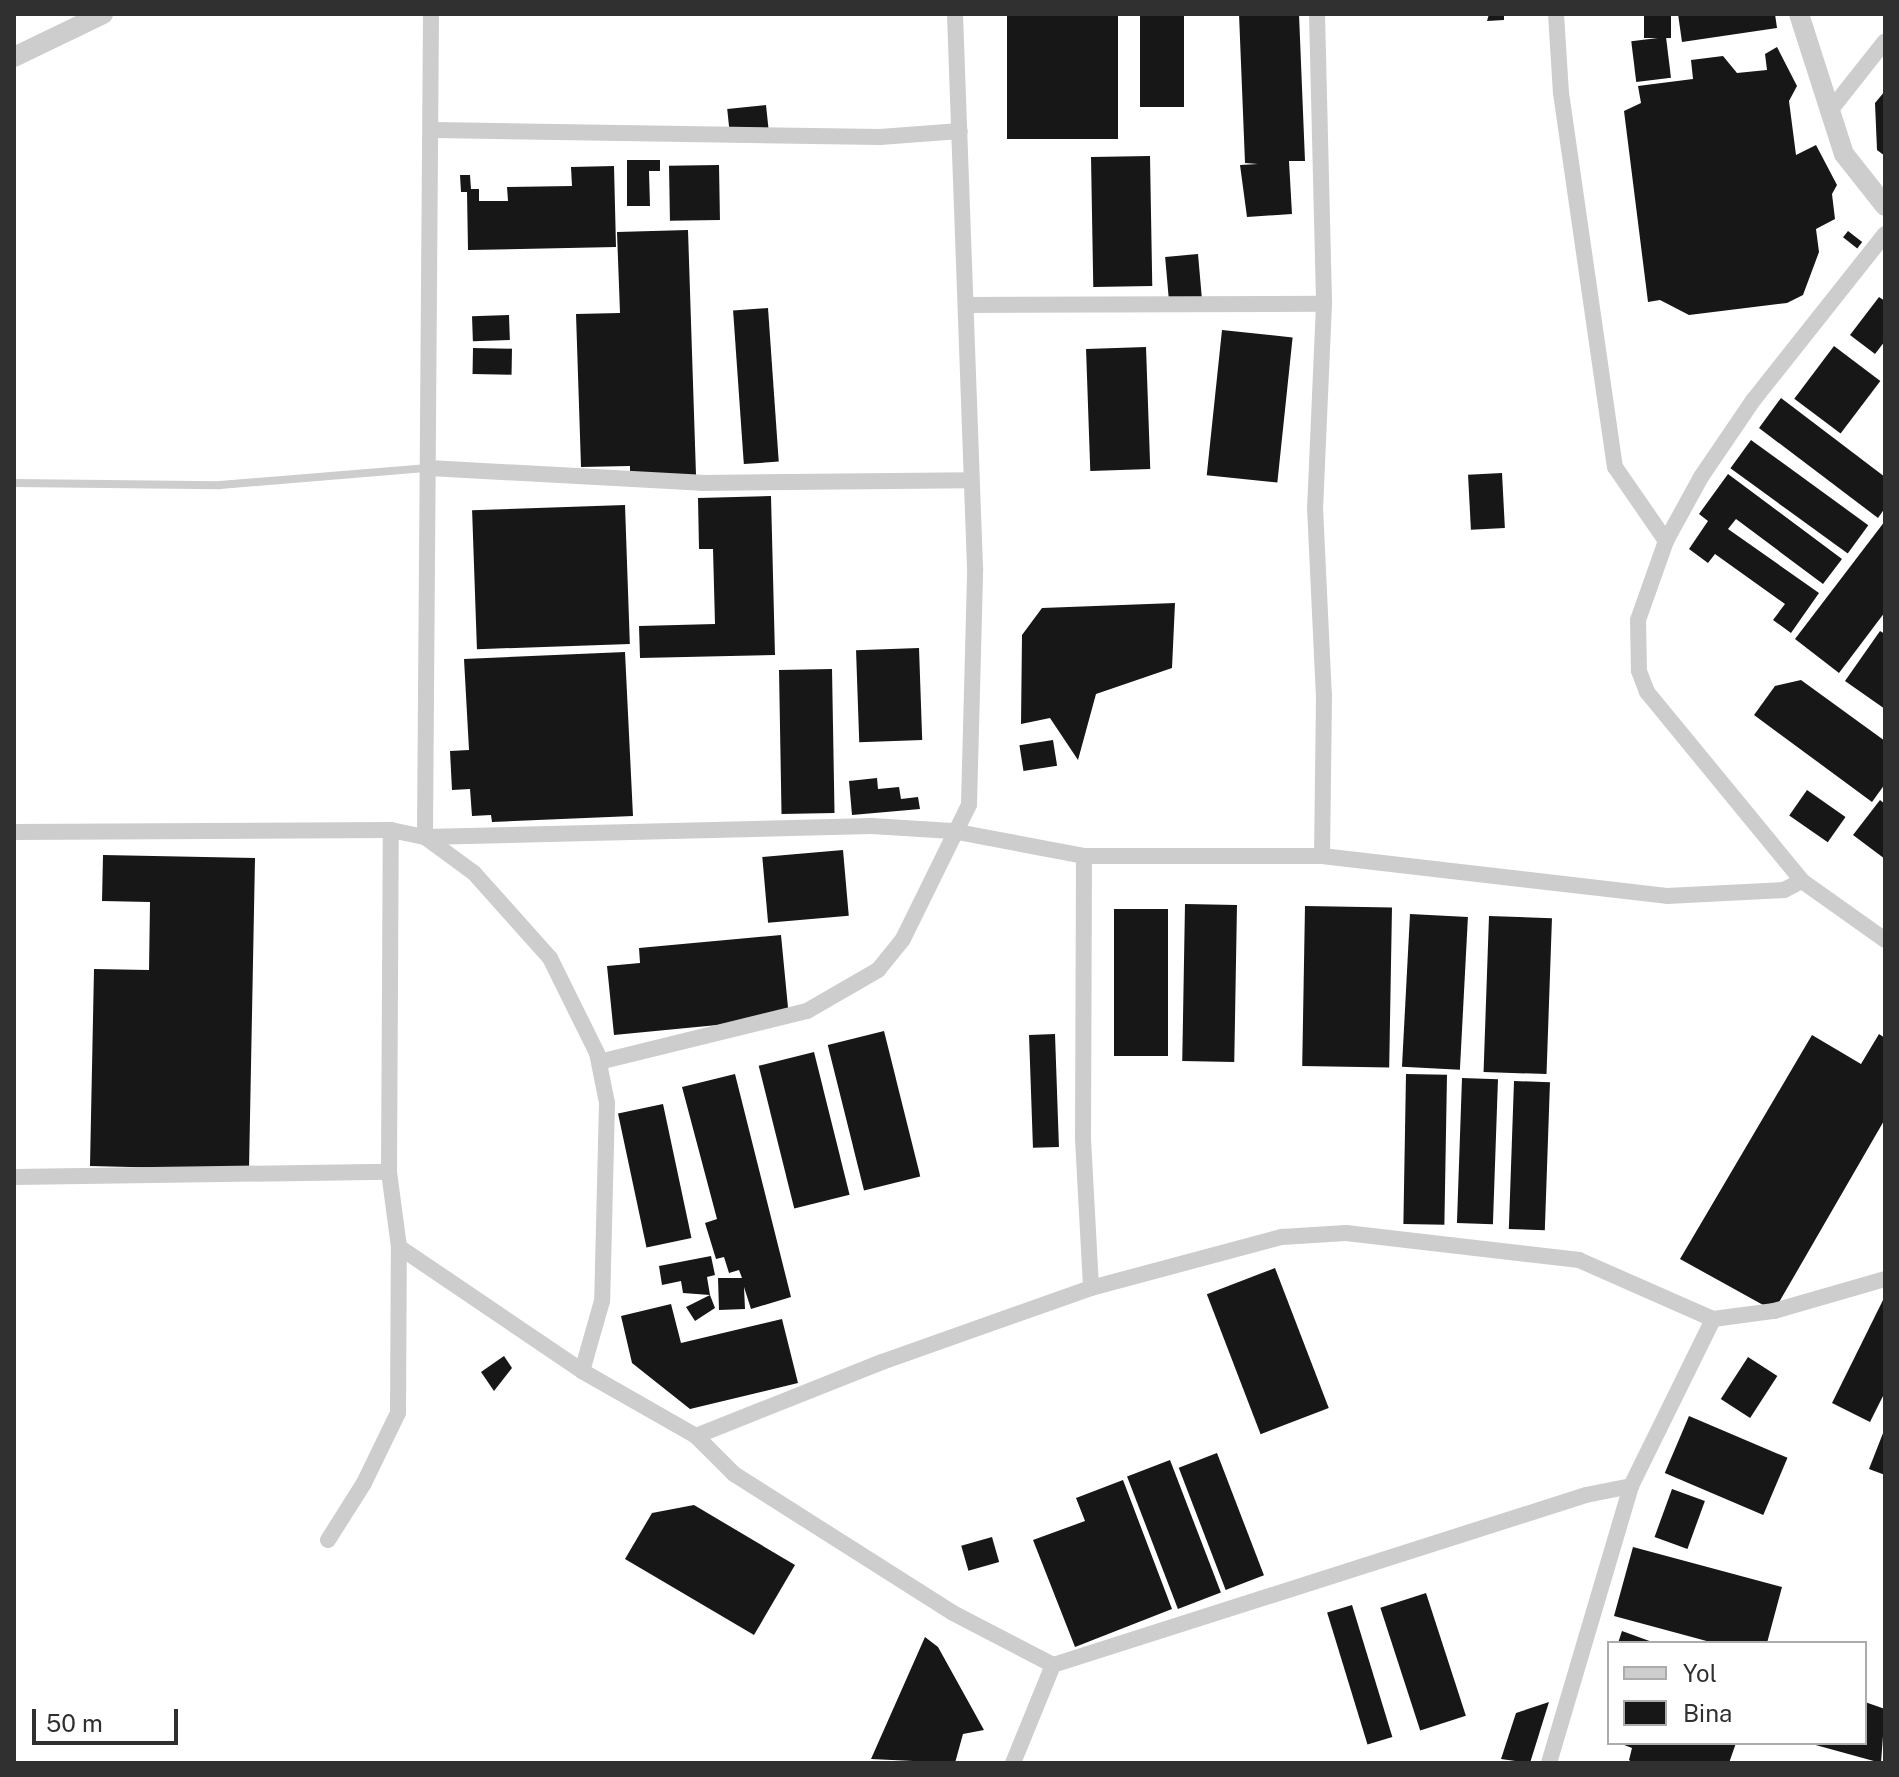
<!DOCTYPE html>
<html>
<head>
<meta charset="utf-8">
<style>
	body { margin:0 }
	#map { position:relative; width:1899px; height:1777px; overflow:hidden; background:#fff; font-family:"Public Sans",sans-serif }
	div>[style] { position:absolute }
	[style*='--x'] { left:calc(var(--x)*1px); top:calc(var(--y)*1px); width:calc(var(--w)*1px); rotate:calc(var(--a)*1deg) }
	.building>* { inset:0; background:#171717; transform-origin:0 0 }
	.service>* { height:8px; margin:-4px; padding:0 4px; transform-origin:4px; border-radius:4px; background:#cdcdcd }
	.minor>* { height:16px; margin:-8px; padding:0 8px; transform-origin:8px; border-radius:8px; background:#cdcdcd }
	.tertiary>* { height:20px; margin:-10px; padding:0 10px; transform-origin:10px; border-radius:10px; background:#cdcdcd }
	span { translate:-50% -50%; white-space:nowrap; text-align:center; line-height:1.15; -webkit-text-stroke:8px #fff; paint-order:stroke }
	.frame { position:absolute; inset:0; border:16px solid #303030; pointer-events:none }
	.legend { position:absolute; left:1607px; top:1641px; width:260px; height:104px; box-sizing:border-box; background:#fff; border:2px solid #acacac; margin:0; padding:10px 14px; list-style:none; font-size:24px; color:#303030 }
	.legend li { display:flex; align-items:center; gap:16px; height:40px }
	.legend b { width:40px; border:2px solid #acacac }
	.scale { position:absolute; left:32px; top:1709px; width:146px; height:36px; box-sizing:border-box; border:4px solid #303030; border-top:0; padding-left:10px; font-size:24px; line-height:28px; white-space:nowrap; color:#303030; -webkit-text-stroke:6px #fff; paint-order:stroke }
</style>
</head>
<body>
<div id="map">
	<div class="building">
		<div style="left:1007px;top:14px;width:111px;height:125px"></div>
		<div style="left:1140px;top:14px;width:44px;height:93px"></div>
		<div style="clip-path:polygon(1239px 14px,1299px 14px,1305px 161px,1289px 161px,1292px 214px,1247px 217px,1240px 165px,1258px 164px,1245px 163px)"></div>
		<div style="clip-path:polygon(1489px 14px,1504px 14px,1504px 20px,1487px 21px)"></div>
		<div style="left:1644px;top:14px;width:27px;height:24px"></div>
		<div style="clip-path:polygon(1678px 14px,1775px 14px,1777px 28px,1682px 42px)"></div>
		<div style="left:1666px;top:37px;width:41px;height:35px;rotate:83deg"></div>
		<div style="clip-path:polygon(1777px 47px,1797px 86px,1789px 101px,1796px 155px,1816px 145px,1837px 185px,1832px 194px,1835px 219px,1816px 229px,1819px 252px,1803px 295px,1787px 303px,1689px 315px,1660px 300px,1648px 302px,1624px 111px,1641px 103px,1638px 86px,1693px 79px,1691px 60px,1723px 56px,1737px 73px,1767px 70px,1765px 54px)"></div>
		<div style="clip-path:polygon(1885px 91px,1885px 156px,1877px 150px,1875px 103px)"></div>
		<div style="left:766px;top:105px;width:27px;height:39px;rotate:84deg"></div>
		<div style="left:1150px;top:156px;width:130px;height:59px;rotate:89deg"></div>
		<div style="clip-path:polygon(627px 160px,660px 160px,660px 171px,649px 171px,650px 206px,627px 206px)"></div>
		<div style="left:719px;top:165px;width:55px;height:50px;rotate:89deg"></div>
		<div style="clip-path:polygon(614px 166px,616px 247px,468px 250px,467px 192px,461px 192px,460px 175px,470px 175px,471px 189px,479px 189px,479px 201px,508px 201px,507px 187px,572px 186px,571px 167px)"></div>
		<div style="clip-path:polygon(688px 230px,696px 475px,630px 477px,630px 466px,581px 467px,576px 314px,620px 313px,617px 232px)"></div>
		<div style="left:1848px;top:231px;width:18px;height:8px;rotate:38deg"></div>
		<div style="left:1198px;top:254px;width:48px;height:33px;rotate:85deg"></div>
		<div style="clip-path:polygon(1879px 297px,1885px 301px,1885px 341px,1875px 354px,1850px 335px)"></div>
		<div style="left:768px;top:308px;width:154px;height:35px;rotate:86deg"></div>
		<div style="left:509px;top:315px;width:25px;height:37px;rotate:88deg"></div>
		<div style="left:1222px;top:330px;width:71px;height:146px;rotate:6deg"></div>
		<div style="left:1834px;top:346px;width:58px;height:66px;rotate:37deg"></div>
		<div style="left:1146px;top:347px;width:122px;height:60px;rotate:88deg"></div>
		<div style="left:473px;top:348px;width:39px;height:26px;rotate:1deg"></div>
		<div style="clip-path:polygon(1781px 398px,1885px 477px,1885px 508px,1878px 518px,1759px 428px)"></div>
		<div style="left:1751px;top:440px;width:145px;height:35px;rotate:36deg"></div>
		<div style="left:1502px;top:473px;width:55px;height:34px;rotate:87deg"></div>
		<div style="clip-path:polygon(1728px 474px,1842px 559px,1823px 584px,1736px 519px,1728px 529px,1819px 593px,1791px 633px,1773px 620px,1785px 604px,1715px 554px,1708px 563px,1689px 549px,1708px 521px,1699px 514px)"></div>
		<div style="clip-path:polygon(771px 496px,775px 655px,640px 658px,639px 626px,715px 624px,713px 549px,699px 549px,698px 498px)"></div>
		<div style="left:625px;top:505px;width:139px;height:153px;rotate:88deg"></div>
		<div style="clip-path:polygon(1885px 521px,1885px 612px,1839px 673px,1795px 639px)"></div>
		<div style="clip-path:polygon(1175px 603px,1172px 668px,1096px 694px,1078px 760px,1050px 718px,1021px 724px,1022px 635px,1042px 608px)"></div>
		<div style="clip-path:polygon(1880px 631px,1885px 634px,1885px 709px,1845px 681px)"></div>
		<div style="left:919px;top:648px;width:92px;height:63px;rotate:88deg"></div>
		<div style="clip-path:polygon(625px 652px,633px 816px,492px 822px,491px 815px,472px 816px,470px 789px,452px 790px,450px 751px,469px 750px,464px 659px)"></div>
		<div style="left:832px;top:669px;width:144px;height:53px;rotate:89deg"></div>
		<div style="clip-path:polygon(1801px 680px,1885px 741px,1885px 784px,1872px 802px,1754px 715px,1775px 686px)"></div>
		<div style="left:1053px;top:740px;width:26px;height:34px;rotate:81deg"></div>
		<div style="clip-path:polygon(877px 778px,878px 789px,899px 787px,901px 799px,918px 797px,920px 809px,852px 815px,849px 781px)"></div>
		<div style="left:1807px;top:790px;width:47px;height:31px;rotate:35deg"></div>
		<div style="clip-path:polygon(1880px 800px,1885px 804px,1885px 859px,1853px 835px)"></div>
		<div style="left:843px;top:850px;width:66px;height:81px;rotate:85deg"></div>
		<div style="clip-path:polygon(103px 855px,255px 858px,249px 1170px,90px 1166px,94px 969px,149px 970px,150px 902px,102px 901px)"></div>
		<div style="left:1185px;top:904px;width:52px;height:157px;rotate:1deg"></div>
		<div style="left:1305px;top:906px;width:87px;height:160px;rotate:1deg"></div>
		<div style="left:1114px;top:909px;width:54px;height:147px"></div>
		<div style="left:1410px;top:914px;width:58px;height:153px;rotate:3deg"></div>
		<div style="left:1489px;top:916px;width:63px;height:156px;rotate:2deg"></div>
		<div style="clip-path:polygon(781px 935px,789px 1018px,614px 1035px,607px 966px,640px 963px,639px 948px)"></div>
		<div style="left:884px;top:1031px;width:150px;height:58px;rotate:76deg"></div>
		<div style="left:1055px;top:1034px;width:113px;height:26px;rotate:88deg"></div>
		<div style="clip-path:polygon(1879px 1034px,1885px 1038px,1885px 1119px,1774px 1311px,1680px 1259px,1812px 1035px,1861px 1064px)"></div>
		<div style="left:814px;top:1052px;width:147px;height:57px;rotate:76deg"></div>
		<div style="clip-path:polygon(735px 1074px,791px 1297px,751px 1309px,744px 1287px,745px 1309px,719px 1310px,718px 1278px,742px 1278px,739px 1270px,729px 1273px,724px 1257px,716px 1259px,705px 1223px,717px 1219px,682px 1087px)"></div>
		<div style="left:1406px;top:1074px;width:41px;height:150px;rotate:1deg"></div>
		<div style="left:1462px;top:1078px;width:36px;height:145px;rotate:2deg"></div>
		<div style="left:1514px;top:1081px;width:36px;height:148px;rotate:2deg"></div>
		<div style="left:663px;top:1104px;width:137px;height:46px;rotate:78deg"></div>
		<div style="clip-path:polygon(711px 1256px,715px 1275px,707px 1277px,710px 1295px,683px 1293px,681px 1281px,662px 1285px,659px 1266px)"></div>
		<div style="left:1275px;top:1268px;width:150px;height:73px;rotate:69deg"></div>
		<div style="clip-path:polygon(710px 1295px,715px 1308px,695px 1321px,686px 1307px)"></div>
		<div style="clip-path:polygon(1885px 1296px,1885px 1392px,1870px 1422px,1832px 1403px)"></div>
		<div style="clip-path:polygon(671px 1304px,681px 1343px,782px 1319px,798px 1383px,690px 1409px,632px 1363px,621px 1316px)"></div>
		<div style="clip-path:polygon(504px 1356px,512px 1368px,494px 1391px,481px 1372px)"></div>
		<div style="left:1748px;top:1357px;width:35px;height:50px;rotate:33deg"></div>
		<div style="left:1689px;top:1416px;width:107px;height:62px;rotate:23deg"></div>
		<div style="clip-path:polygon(1885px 1428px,1885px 1475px,1869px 1469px)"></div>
		<div style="left:1217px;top:1453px;width:131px;height:41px;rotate:69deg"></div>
		<div style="left:1170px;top:1460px;width:142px;height:46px;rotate:69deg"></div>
		<div style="clip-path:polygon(1123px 1480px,1172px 1609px,1075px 1647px,1033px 1540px,1085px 1521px,1076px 1498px)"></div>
		<div style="left:1672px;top:1489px;width:35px;height:51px;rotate:20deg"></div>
		<div style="clip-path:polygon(694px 1505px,795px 1565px,754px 1635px,625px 1559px,652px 1513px)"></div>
		<div style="left:992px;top:1537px;width:26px;height:32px;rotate:74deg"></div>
		<div style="clip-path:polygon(1633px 1547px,1782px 1587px,1767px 1643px,1714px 1643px,1614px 1616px)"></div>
		<div style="left:1426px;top:1593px;width:129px;height:48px;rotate:72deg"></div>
		<div style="left:1352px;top:1605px;width:138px;height:26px;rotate:73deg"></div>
		<div style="clip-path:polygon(1622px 1631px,1655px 1643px,1618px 1643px)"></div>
		<div style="clip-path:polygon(925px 1637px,938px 1647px,984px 1730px,963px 1734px,955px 1763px,871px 1759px)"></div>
		<div style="clip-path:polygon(1549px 1702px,1530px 1763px,1501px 1759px,1516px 1713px)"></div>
		<div style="clip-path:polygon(1865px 1702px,1885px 1709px,1881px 1763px,1812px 1744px,1865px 1743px)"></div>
		<div style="clip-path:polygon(1619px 1743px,1736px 1743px,1729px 1763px,1633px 1763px,1629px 1760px,1632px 1748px)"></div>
	</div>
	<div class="service">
		<div style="--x:14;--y:483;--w:206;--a:0.6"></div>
		<div style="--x:220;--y:485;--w:209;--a:-4.7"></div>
	</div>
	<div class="minor">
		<div style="--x:431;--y:14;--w:823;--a:90.42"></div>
		<div style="--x:425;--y:837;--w:447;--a:-1.4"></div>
		<div style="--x:872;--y:826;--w:80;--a:3.6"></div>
		<div style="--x:952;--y:831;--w:134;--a:10.7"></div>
		<div style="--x:1084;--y:856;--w:238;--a:0"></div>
		<div style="--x:1322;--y:856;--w:347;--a:6.6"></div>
		<div style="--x:1667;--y:896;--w:117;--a:-2.9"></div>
		<div style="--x:1784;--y:890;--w:20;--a:-27"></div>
		<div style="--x:1317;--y:14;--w:290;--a:88.6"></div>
		<div style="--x:1324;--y:304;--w:203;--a:92.5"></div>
		<div style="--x:1315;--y:507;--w:188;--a:87.3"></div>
		<div style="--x:1324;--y:695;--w:161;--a:90.7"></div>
		<div style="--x:1556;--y:14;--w:79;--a:86.4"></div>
		<div style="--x:1561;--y:93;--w:378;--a:81.8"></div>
		<div style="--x:1615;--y:467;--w:90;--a:55.4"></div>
		<div style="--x:1829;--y:112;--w:90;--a:-51.7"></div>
		<div style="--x:434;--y:130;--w:446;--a:0.9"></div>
		<div style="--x:880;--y:137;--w:80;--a:-4.3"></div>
		<div style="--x:1885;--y:234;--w:211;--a:128.4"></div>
		<div style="--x:1754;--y:399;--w:94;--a:124.2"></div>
		<div style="--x:1701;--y:477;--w:73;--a:118.7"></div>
		<div style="--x:1666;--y:541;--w:84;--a:109.5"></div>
		<div style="--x:1638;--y:620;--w:51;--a:88.9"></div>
		<div style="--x:1639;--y:671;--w:22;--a:69"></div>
		<div style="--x:1647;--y:692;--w:244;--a:50.6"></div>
		<div style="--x:1802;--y:881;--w:102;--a:35.4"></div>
		<div style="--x:969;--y:305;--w:355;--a:-0.2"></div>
		<div style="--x:429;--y:468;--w:273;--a:3.1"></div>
		<div style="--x:702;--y:483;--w:268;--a:-0.6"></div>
		<div style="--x:14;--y:832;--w:377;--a:-0.3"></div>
		<div style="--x:391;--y:830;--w:35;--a:12"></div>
		<div style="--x:425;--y:837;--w:61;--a:36.3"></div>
		<div style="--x:474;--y:873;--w:114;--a:48.2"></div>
		<div style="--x:550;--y:958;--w:106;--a:63.7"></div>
		<div style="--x:597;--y:1053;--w:51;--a:78.7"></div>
		<div style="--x:607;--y:1103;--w:198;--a:91.4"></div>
		<div style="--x:602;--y:1301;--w:73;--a:105.9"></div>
		<div style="--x:1084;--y:856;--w:283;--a:90.2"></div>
		<div style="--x:1083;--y:1139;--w:149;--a:86.9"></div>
		<div style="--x:599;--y:1062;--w:214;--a:-13.8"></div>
		<div style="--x:807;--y:1011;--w:82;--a:-30"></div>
		<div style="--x:878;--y:970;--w:40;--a:-51"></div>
		<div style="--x:903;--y:939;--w:149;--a:-63.8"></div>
		<div style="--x:969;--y:805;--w:237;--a:-88.5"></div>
		<div style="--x:975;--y:568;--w:554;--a:-92.07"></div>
		<div style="--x:14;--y:1177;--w:375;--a:-0.8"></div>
		<div style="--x:399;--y:1247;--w:221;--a:34.1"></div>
		<div style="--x:582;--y:1371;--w:131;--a:29.7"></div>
		<div style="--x:696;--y:1436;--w:54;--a:45"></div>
		<div style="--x:734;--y:1474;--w:259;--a:32.4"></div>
		<div style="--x:953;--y:1613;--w:113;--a:27.5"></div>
		<div style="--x:1053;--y:1665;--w:559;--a:-17.69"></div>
		<div style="--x:1586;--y:1495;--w:46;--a:-11.3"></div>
		<div style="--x:696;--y:1436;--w:200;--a:-21.7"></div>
		<div style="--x:882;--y:1362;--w:222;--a:-19.5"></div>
		<div style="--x:1091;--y:1288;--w:198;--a:-15"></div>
		<div style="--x:1282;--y:1237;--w:64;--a:-3.6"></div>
		<div style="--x:1346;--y:1233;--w:235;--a:6.6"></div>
		<div style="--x:1579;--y:1260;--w:146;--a:23.8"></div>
		<div style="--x:1713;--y:1319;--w:62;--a:-7.5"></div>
		<div style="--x:1774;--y:1311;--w:116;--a:-16.1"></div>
		<div style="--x:328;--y:1540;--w:67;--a:-57.7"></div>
		<div style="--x:364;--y:1483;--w:78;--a:-64.1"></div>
		<div style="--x:398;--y:1413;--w:166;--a:-89.7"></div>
		<div style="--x:399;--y:1247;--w:76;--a:-97.6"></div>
		<div style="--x:389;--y:1172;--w:342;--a:-89.7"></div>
		<div style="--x:1013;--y:1763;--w:106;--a:-67.8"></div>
		<div style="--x:1549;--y:1763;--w:289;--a:-73.5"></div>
		<div style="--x:1631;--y:1486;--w:186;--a:-63.8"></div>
	</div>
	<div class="tertiary">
		<div style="--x:1799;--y:14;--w:147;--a:72.2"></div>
		<div style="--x:1844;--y:154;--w:66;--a:51.7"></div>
		<div style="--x:14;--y:57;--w:99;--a:-25.8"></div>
	</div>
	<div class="frame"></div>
	<ul class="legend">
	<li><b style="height:10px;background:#cdcdcd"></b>Yol</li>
	<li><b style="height:22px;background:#171717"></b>Bina</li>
	</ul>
	<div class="scale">50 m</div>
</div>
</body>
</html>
